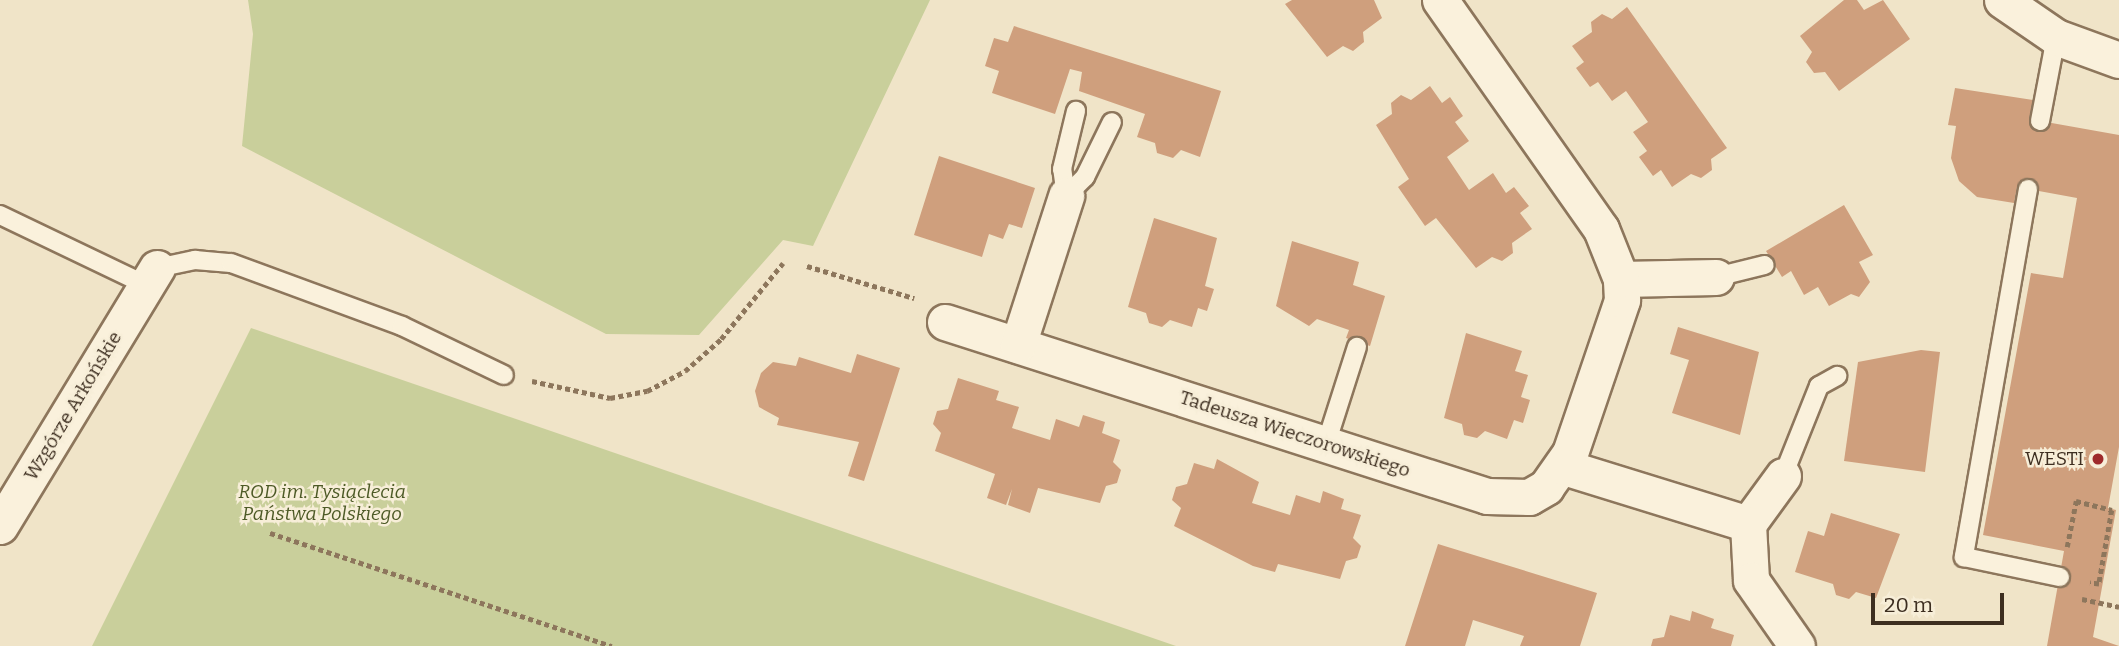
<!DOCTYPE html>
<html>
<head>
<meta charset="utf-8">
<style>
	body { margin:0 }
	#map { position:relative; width:2119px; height:646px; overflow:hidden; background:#f0e4c8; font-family:Bitter,serif }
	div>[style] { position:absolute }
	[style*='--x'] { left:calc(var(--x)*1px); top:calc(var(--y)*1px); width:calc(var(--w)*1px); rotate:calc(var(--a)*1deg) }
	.green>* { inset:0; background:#c9cf9b }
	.building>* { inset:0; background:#cf9f7d }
	.path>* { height:4.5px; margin-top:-2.25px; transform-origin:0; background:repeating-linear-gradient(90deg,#8d765c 0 5px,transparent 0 8.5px) }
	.roads { filter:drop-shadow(2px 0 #8d765c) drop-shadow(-2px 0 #8d765c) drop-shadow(0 2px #8d765c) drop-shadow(0 -2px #8d765c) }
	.lane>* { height:18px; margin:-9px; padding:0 9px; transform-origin:9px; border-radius:9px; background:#faf1dc }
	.street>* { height:35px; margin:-17.5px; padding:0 17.5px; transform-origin:17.5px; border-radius:17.5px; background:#faf1dc }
	.dots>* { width:19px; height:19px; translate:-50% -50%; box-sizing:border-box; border:4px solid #f7eed8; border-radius:50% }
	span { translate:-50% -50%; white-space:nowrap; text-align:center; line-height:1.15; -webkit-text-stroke:5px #f7eed8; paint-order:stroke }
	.street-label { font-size:19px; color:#3d2e20 }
	.poi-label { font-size:19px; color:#3d2e20 }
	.right { translate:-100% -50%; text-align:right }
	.park-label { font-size:19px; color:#4d5a26; font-style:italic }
	.scale { position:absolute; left:1871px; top:593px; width:133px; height:32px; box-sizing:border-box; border:4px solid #3d2e20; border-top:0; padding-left:9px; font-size:21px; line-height:24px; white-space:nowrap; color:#3d2e20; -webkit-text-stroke:5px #f7eed8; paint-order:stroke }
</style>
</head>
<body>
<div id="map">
	<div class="green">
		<div style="clip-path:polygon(248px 0,930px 0,813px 246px,783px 240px,699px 335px,606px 334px,242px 146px,253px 34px)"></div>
		<div style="clip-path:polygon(251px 328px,1176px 646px,92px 646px)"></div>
	</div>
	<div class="building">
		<div style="clip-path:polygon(1292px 0,1374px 0,1382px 18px,1363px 32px,1364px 42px,1353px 51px,1343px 46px,1327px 57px,1285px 4px)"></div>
		<div style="clip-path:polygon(1844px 0,1857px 0,1864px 10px,1883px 0,1910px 39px,1839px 91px,1825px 72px,1814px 73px,1806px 62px,1812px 52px,1800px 36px)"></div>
		<div style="clip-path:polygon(1627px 7px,1727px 148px,1711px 159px,1712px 170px,1701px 178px,1691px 174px,1672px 187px,1661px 170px,1653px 176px,1639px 157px,1647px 151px,1633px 132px,1648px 122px,1626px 91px,1612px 101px,1598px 82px,1590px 87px,1576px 68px,1584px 62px,1572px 46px,1592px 32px,1591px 22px,1602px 14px,1612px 19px)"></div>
		<div style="clip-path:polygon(1014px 26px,1221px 91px,1200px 157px,1181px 150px,1173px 158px,1157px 153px,1155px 143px,1137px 137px,1145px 114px,1079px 91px,1082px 72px,1070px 69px,1055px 114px,992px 93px,999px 71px,985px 66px,994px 38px,1008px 42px)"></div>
		<div style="clip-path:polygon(1430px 86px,1442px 103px,1450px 97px,1463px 116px,1455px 122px,1469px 141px,1447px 157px,1469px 190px,1493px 173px,1506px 193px,1514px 187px,1529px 206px,1520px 213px,1532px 229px,1512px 243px,1513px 253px,1502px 261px,1492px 257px,1476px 268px,1436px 218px,1425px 226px,1398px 187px,1409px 179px,1376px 125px,1392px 114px,1391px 103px,1401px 95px,1411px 100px)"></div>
		<div style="clip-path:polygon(1955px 88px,2033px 100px,2029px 119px,2119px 135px,2119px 447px,2108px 508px,2116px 510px,2093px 637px,2119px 646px,2047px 646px,2064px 551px,1983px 535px,2031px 273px,2063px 278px,2077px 198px,2017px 187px,2014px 203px,1977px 197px,1959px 181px,1951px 158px,1956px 126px,1948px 125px)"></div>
		<div style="clip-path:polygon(939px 156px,1035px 188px,1022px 228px,1009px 224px,1003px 239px,989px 234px,982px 257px,914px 235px)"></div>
		<div style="clip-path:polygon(1844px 205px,1873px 255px,1859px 262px,1870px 282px,1859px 297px,1851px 294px,1829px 306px,1818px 287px,1804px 295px,1791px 271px,1782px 277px,1766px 251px)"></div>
		<div style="clip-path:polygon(1154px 218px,1217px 238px,1205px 286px,1214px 289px,1207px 311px,1198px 308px,1192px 327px,1170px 320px,1162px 327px,1149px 323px,1146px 313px,1128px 307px)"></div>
		<div style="clip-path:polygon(1292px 241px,1359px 262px,1353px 285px,1385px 296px,1370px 346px,1346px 338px,1349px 330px,1317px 319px,1309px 326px,1276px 306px)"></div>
		<div style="clip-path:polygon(1678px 327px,1759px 352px,1740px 435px,1672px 413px,1689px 360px,1670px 354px)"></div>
		<div style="clip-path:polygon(1466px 333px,1522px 351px,1515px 371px,1528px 375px,1521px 397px,1530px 400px,1523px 423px,1514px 420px,1507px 439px,1485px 431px,1477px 438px,1464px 435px,1462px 424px,1444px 418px)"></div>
		<div style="clip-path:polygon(1921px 350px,1940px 352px,1925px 472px,1844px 461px,1858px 362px)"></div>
		<div style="clip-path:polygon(857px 354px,900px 368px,864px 481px,848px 476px,859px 442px,777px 425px,779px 418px,759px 407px,755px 391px,761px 373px,773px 362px,796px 366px,799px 357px,851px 373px)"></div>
		<div style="clip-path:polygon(958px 378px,999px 391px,996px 400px,1019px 407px,1012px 428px,1050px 440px,1056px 419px,1079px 427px,1083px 415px,1105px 422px,1102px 433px,1120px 440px,1113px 462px,1121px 470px,1117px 483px,1106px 486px,1100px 503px,1038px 488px,1030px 513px,1008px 505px,1012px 489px,1006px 505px,987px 498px,995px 474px,935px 451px,941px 433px,933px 424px,937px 411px,948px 409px)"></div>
		<div style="clip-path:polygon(1217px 459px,1259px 482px,1252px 503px,1290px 515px,1296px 495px,1320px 503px,1323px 491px,1344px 499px,1341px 509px,1361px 515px,1353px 538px,1361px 546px,1357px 558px,1346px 561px,1340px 579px,1278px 564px,1275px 572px,1253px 566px,1174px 526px,1181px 508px,1172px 500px,1176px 487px,1187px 484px,1194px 463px,1214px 469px)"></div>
		<div style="clip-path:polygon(1831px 513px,1900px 534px,1876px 598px,1856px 592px,1849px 599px,1836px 595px,1833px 584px,1795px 572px,1808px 531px,1824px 536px)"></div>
		<div style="clip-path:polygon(1438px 544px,1597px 593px,1580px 646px,1520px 646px,1524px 636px,1473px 620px,1465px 646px,1405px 646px)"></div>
		<div style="clip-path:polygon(1692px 611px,1714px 619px,1711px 628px,1734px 635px,1731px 646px,1651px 646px,1653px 639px,1664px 637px,1670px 615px,1690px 621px)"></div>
	</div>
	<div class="path">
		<div style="--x:807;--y:266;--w:112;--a:16.7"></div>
		<div style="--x:532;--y:381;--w:80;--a:12.3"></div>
		<div style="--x:610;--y:398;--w:38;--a:-11"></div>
		<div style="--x:647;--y:391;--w:43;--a:-27.8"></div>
		<div style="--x:685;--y:371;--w:48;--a:-41.6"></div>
		<div style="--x:721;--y:339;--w:98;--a:-50.8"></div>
		<div style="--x:270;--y:533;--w:360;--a:18.3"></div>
		<div style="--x:2067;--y:547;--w:47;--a:-78.9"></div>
		<div style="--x:2076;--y:501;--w:37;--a:14"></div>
		<div style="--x:2112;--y:510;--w:75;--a:100"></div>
		<div style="--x:2099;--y:584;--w:9;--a:-174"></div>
		<div style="--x:2082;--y:599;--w:38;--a:12"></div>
	</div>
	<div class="roads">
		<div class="lane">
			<div style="--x:2040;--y:121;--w:86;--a:-79.2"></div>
			<div style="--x:2028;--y:189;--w:374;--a:99.9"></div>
			<div style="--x:1964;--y:557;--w:98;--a:11.8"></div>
			<div style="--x:1066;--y:196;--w:27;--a:-45"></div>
			<div style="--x:1085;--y:177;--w:61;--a:-63.9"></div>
			<div style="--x:1066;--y:196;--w:27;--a:-98"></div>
			<div style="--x:1062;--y:169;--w:60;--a:-76.4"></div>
			<div style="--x:0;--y:215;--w:162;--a:25.6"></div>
			<div style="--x:157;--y:268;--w:39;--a:-12"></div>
			<div style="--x:195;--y:260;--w:36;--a:5"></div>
			<div style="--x:231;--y:263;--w:182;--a:20.2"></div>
			<div style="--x:402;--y:326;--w:113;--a:25.7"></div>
			<div style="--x:1716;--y:277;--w:50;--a:-13.8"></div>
			<div style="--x:1326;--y:444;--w:102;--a:-72.3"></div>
			<div style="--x:1783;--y:476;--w:97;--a:-68.2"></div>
			<div style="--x:1819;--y:386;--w:21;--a:-29"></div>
		</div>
		<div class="street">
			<div style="--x:2002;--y:0;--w:65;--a:34.4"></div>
			<div style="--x:2056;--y:37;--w:67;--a:20.1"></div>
			<div style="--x:1621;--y:279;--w:95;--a:-1.2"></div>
			<div style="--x:945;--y:322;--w:569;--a:17.8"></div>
			<div style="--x:1487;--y:496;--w:42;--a:1.4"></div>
			<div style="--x:1529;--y:497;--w:20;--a:-30"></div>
			<div style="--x:1546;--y:487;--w:42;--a:-54.8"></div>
			<div style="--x:1570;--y:453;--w:162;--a:-71.2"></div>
			<div style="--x:1622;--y:300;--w:21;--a:-93"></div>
			<div style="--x:1621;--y:279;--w:54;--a:-111.8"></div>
			<div style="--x:1601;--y:229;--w:280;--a:-125.1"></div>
			<div style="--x:1018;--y:345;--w:157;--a:-72.1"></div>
			<div style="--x:1564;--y:467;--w:193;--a:17.2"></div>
			<div style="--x:1783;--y:476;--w:59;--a:126.1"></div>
			<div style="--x:1748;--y:524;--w:56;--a:86.9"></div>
			<div style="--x:1751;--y:580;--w:80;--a:55.1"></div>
			<div style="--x:0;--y:526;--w:302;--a:-58.7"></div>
		</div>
	</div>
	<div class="dots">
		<div style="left:2098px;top:459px;background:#9e2a2b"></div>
	</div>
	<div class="street-label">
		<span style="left:73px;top:406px;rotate:-59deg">Wzgórze Arkońskie</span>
		<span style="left:1295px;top:434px;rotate:18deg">Tadeusza Wieczorowskiego</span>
	</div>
	<div class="poi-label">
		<span class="right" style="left:2084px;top:459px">WESTI</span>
	</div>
	<div class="park-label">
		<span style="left:322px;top:503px">ROD im. Tysiąclecia<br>Państwa Polskiego</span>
	</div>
	<div class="scale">20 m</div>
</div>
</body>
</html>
